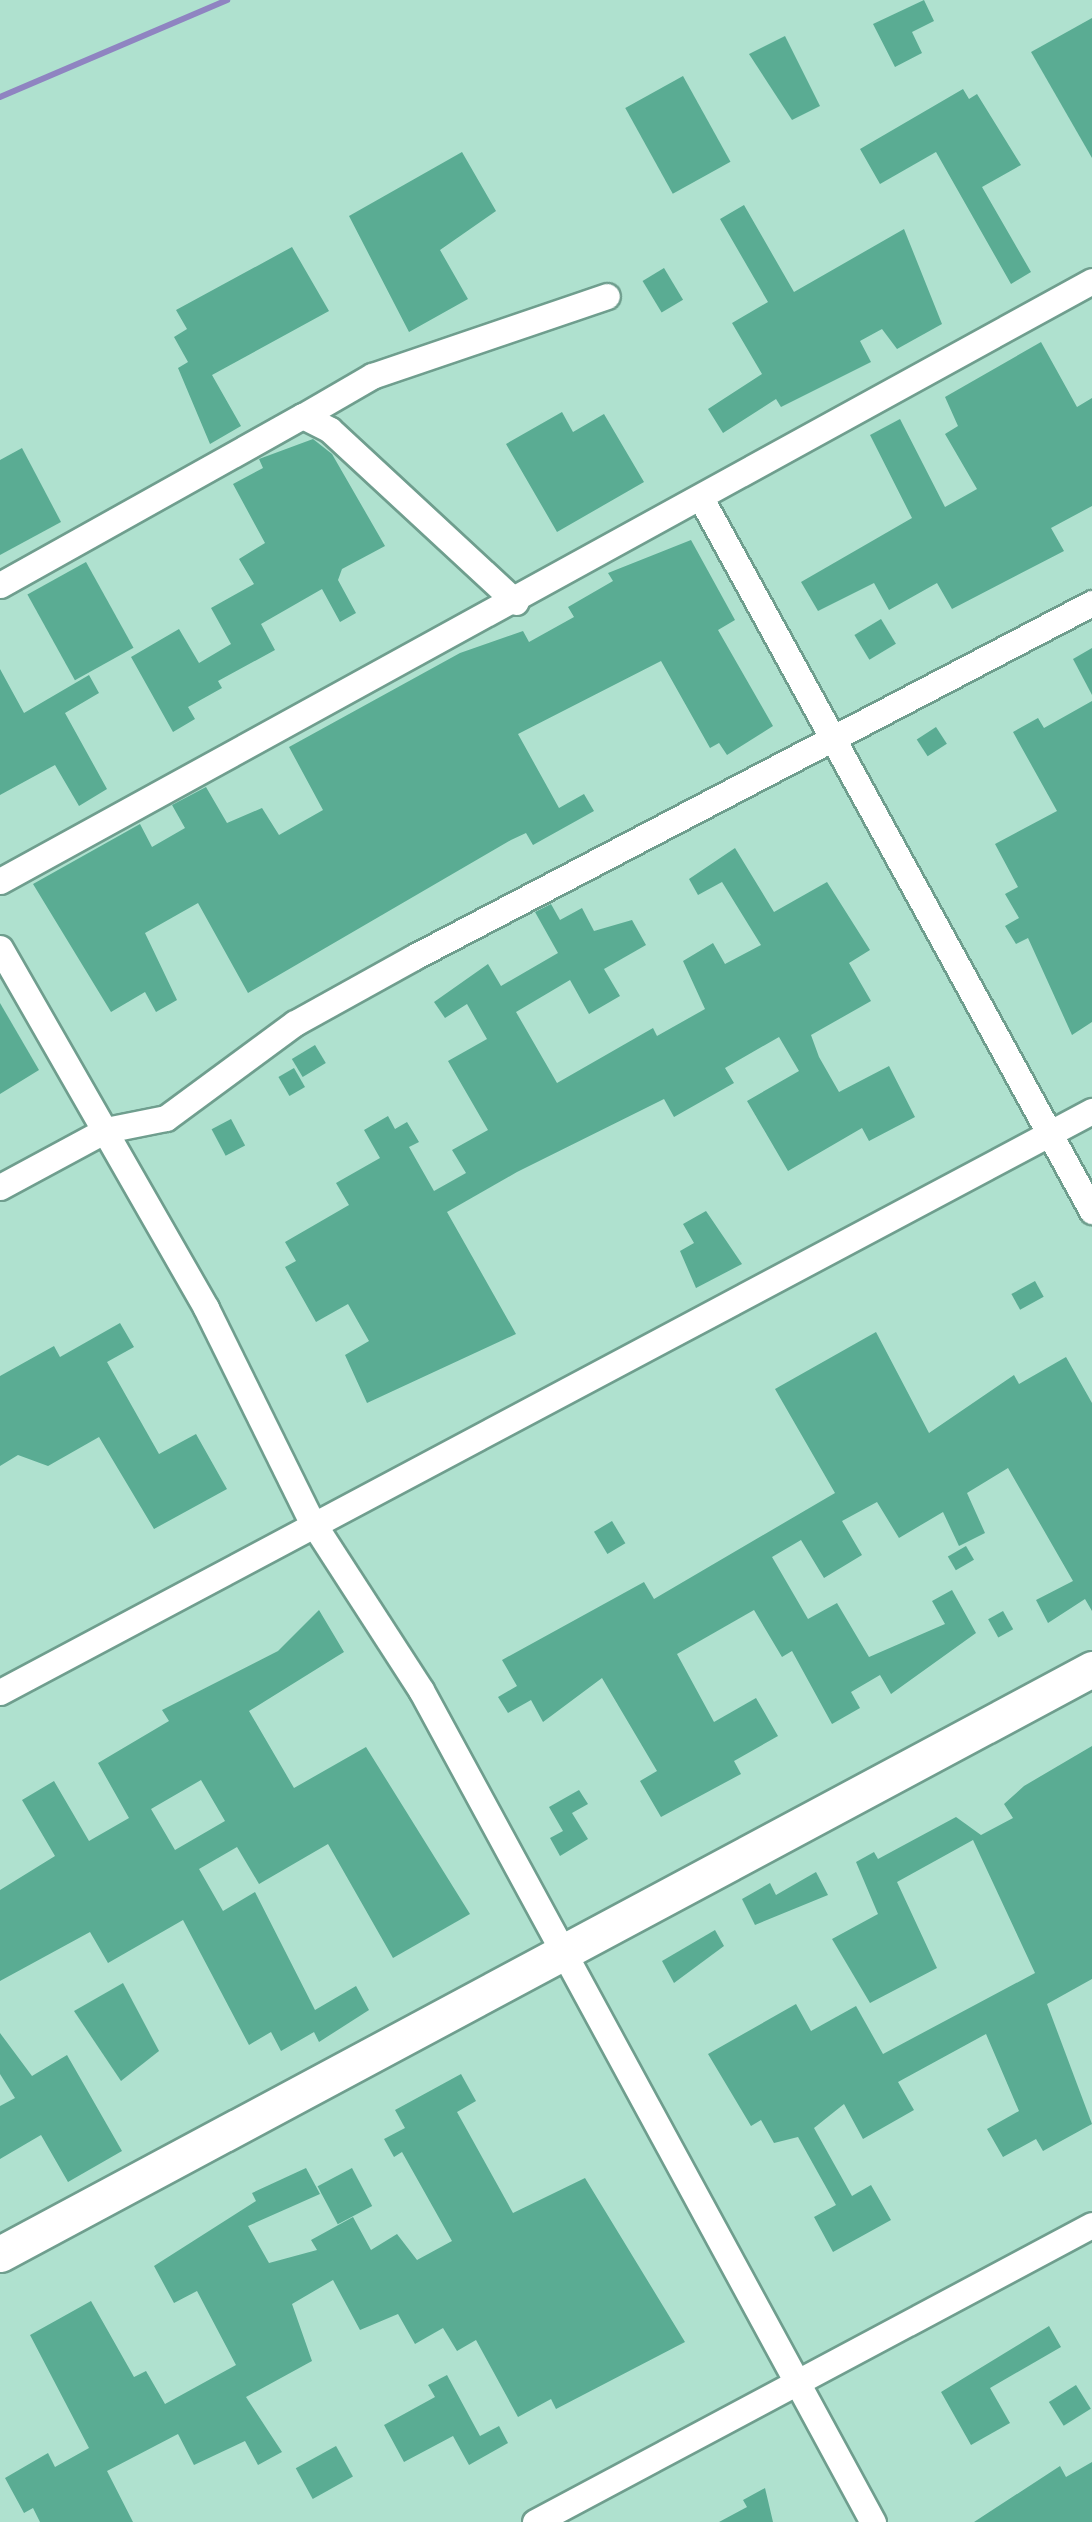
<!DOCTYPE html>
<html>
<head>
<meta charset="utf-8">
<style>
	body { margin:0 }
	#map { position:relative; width:1092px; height:2522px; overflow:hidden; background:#afe1cf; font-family:"PT Serif",serif }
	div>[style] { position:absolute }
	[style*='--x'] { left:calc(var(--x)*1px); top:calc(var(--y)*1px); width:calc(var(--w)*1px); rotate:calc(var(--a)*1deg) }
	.stream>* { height:6px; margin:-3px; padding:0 3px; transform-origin:3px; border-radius:3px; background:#8f84c1 }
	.building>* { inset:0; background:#5aac93; transform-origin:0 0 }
	.roads { filter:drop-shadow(2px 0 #6f9e8e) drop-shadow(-2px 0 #6f9e8e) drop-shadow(0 2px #6f9e8e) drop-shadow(0 -2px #6f9e8e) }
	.street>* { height:25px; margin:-12.5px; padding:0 12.5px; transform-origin:12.5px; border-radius:12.5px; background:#fff }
	.secondary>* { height:35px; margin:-17.5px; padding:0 17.5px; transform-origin:17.5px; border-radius:17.5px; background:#fff }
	span { translate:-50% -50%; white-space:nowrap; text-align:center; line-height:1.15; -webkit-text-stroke:9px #afe1cf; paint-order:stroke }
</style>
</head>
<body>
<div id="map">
	<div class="stream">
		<div style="--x:0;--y:97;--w:247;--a:-23.1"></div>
	</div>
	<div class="building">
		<div style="clip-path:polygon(924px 0,934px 21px,912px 32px,922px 53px,895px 67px,873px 24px)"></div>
		<div style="clip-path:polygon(1092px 18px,1092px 158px,1031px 52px)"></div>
		<div style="clip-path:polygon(785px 36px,820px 106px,792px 120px,749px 54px)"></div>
		<div style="left:683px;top:76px;width:98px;height:66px;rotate:61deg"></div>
		<div style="clip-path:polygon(963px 89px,969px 99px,977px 94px,1021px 165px,982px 187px,1031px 272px,1011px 284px,936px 152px,880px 184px,860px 149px)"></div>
		<div style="clip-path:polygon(462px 152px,496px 211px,440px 250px,468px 299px,409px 332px,349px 216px)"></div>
		<div style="clip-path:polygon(744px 205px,794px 292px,904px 229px,942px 324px,897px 349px,882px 329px,860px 341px,871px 362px,781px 407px,776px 399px,723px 433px,708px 409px,762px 374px,732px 323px,768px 302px,720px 219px)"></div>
		<div style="clip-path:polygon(292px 247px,329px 311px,212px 375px,241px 426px,210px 444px,178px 368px,188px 362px,174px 337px,187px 329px,176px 310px)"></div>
		<div style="left:664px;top:268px;width:37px;height:25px;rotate:59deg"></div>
		<div style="clip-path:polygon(1041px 342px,1077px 407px,1092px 398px,1092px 506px,1051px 528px,1064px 551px,952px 609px,937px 583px,889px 610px,874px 583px,818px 611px,801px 582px,912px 518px,870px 435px,900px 419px,945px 507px,977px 489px,945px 434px,958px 426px,945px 397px)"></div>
		<div style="clip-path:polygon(562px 412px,573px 432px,604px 414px,644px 482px,557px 532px,506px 444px)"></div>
		<div style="clip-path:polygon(313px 439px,332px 454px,385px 546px,342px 569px,338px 580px,356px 613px,340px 622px,322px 589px,261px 624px,275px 650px,218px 681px,222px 688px,188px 707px,195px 719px,173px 732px,131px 657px,179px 629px,199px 663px,231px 644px,211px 608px,254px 584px,239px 559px,265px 543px,233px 484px,263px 468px,259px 459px)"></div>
		<div style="clip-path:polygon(22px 448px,61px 522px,0 555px,0 460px)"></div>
		<div style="clip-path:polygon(691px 540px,735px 620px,718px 630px,773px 726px,727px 755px,719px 743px,710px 748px,661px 661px,518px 734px,559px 808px,584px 794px,594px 811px,533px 845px,526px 833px,511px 840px,248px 993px,198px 903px,145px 933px,177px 1000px,156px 1012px,145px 992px,111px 1012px,33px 884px,140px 824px,152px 847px,185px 828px,172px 805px,206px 787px,227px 823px,262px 808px,279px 835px,323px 810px,289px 747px,460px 653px,523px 631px,529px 642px,574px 617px,568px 607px,613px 581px,608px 573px)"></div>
		<div style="left:86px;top:562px;width:98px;height:67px;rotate:61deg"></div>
		<div style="left:881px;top:619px;width:29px;height:31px;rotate:59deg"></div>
		<div style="clip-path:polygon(1092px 648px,1092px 695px,1073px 659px)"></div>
		<div style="clip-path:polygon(0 669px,24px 713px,89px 675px,99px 693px,65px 713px,107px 789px,79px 806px,55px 765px,0 795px)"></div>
		<div style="clip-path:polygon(1092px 701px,1092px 1022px,1072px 1035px,1028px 938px,1016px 944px,1005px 926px,1019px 918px,1005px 894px,1018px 887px,995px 844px,1057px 811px,1013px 732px,1038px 718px,1044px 728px)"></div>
		<div style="left:936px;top:727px;width:20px;height:23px;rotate:57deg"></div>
		<div style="clip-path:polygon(735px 848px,774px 912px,827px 882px,870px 950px,849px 963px,871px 1001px,811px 1035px,819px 1057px,839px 1092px,889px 1066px,915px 1117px,869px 1141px,862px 1128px,788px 1171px,747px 1101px,799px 1071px,779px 1037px,725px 1068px,734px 1083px,674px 1117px,664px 1099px,517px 1172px,447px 1212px,516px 1334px,367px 1403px,345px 1355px,369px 1341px,348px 1304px,316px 1322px,285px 1267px,296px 1261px,285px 1242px,349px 1205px,336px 1183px,380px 1158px,364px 1130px,388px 1116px,395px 1129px,407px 1122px,419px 1142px,409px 1147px,434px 1191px,466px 1173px,452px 1150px,488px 1130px,448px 1061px,487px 1039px,467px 1004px,445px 1018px,434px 1002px,488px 964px,501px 986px,558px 953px,535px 912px,551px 904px,560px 920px,582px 908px,594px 931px,632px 920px,646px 945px,604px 969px,620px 996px,589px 1014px,570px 980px,516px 1012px,557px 1083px,653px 1028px,657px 1036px,705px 1009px,683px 961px,713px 943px,725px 964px,761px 945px,722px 882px,698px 895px,689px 879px)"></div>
		<div style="clip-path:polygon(0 1003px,39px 1070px,0 1094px)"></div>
		<div style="left:315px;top:1045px;width:21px;height:27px;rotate:59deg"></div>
		<div style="left:294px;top:1068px;width:22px;height:18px;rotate:60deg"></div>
		<div style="left:231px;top:1119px;width:30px;height:22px;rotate:62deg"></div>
		<div style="clip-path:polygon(706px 1211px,742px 1264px,696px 1288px,680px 1251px,694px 1243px,683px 1224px)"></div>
		<div style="left:1035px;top:1281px;width:18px;height:27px;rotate:61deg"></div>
		<div style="clip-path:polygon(120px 1323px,134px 1347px,107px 1362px,159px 1454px,196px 1434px,227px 1489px,154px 1529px,99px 1437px,48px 1466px,18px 1455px,0 1466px,0 1376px,54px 1346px,60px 1357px)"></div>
		<div style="clip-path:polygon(876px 1332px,929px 1433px,1014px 1375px,1019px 1384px,1066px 1357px,1092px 1403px,1092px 1611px,1085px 1599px,1048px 1623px,1036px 1600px,1073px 1581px,1008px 1468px,967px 1493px,985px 1533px,959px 1546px,943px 1512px,899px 1538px,877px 1502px,842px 1521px,862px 1555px,824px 1578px,801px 1540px,772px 1557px,808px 1619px,837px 1603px,869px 1657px,945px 1624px,932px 1601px,952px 1590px,976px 1633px,891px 1694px,880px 1675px,851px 1692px,860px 1708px,832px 1724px,792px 1651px,782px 1657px,754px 1610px,677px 1654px,714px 1722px,756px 1698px,778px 1736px,734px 1761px,741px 1774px,661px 1817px,640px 1781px,657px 1771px,602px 1678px,543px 1722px,531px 1700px,508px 1713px,498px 1697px,517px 1686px,502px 1660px,644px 1582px,654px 1599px,835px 1493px,775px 1389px)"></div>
		<div style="left:612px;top:1521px;width:26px;height:21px;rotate:59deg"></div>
		<div style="left:966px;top:1546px;width:16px;height:21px;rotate:60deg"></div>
		<div style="clip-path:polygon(evenodd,319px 1610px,344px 1652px,249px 1711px,294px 1788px,366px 1747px,470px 1914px,393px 1958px,328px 1844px,259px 1884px,237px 1847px,199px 1869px,223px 1911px,255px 1892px,315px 2010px,356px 1986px,369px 2010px,319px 2042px,314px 2032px,281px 2051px,271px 2032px,249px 2045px,183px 1920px,108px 1963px,90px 1932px,0 1981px,0 1890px,55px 1856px,22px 1800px,54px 1781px,89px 1841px,129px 1818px,98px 1763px,169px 1721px,162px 1710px,278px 1651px,319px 1610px,201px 1780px,225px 1821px,175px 1850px,151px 1809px,201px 1780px)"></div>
		<div style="left:1003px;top:1611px;width:21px;height:17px;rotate:61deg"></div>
		<div style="clip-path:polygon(1092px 1746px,1092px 1979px,1047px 2004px,1092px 2124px,1043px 2151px,1036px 2139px,1003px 2157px,987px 2129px,1019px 2111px,986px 2034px,898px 2082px,914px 2110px,863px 2139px,844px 2104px,814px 2128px,852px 2196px,871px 2185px,891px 2220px,833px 2252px,814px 2217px,836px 2205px,798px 2137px,774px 2143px,761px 2120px,751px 2126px,708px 2054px,796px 2004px,811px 2031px,856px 2006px,883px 2054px,1035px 1973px,973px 1840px,897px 1882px,937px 1968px,870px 2003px,832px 1939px,878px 1914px,856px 1862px,874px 1852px,878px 1859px,956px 1817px,981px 1835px,1013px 1818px,1004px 1804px,1024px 1786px)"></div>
		<div style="clip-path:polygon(579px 1790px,588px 1804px,572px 1813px,588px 1839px,560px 1856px,550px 1838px,563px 1831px,549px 1807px)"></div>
		<div style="clip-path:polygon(816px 1872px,828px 1895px,755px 1925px,742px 1899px,770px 1883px,776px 1895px)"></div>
		<div style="clip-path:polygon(715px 1930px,724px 1946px,674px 1983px,662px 1961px)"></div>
		<div style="clip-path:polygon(123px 1983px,159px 2051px,121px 2081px,74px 2011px)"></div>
		<div style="clip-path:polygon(0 2033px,32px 2076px,67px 2055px,122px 2151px,68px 2182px,41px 2135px,0 2159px,0 2106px,15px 2098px,0 2074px)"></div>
		<div style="clip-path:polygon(461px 2074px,476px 2101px,457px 2112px,513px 2213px,585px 2178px,685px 2342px,556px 2409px,551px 2399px,518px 2417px,476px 2340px,457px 2351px,443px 2328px,415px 2344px,398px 2314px,360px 2330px,333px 2280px,292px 2304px,312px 2361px,246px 2397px,282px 2452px,258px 2465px,245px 2441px,194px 2465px,178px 2434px,107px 2471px,133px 2522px,40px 2522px,33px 2508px,24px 2513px,5px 2478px,48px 2453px,55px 2467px,89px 2448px,30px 2335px,91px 2301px,134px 2377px,146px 2371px,165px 2404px,236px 2365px,197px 2291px,174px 2303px,154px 2266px,256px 2201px,252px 2193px,306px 2168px,320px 2194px,248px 2226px,269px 2263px,317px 2250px,311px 2240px,353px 2217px,371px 2250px,397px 2234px,417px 2260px,452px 2241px,402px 2152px,394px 2157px,384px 2139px,405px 2128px,395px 2110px)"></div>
		<div style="left:352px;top:2168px;width:43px;height:39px;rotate:62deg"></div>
		<div style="clip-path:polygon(1049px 2326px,1061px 2347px,990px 2388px,1010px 2423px,971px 2445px,941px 2392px)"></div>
		<div style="clip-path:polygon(447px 2375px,480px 2436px,499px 2426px,508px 2443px,469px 2465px,453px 2436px,404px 2462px,384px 2425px,435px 2397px,428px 2385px)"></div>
		<div style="left:1076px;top:2385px;width:28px;height:32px;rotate:58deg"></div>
		<div style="left:336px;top:2446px;width:35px;height:46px;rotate:61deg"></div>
		<div style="clip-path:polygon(1092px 2462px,1092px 2522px,974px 2522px,1060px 2466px,1066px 2477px)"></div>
		<div style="clip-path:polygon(765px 2488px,773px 2522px,719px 2522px,747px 2507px,743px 2500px)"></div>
	</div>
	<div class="roads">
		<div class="street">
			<div style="--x:303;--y:416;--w:80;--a:-30.1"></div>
			<div style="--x:372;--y:376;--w:248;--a:-18.8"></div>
			<div style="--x:703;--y:502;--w:809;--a:61.25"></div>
			<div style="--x:0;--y:585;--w:347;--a:-29.2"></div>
			<div style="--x:303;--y:416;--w:30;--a:27"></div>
			<div style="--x:330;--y:430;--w:253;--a:42.8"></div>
			<div style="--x:0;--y:881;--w:1246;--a:-28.79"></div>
			<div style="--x:0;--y:948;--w:415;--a:60.2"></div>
			<div style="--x:206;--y:1308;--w:237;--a:63.7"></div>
			<div style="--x:311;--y:1520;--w:202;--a:57.1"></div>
			<div style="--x:421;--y:1690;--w:947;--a:61.49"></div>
			<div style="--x:0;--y:1187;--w:120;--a:-28.3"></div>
			<div style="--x:106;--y:1130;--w:61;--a:-11.3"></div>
			<div style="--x:166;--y:1118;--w:160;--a:-36.4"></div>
			<div style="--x:295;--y:1023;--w:136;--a:-29"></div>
			<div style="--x:414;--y:957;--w:765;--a:-27.57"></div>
			<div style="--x:0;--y:1692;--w:1237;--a:-28.02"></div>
			<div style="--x:535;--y:2522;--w:631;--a:-28.07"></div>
		</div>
		<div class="secondary">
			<div style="--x:0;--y:2254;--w:1239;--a:-28.18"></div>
		</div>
	</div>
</div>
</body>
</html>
